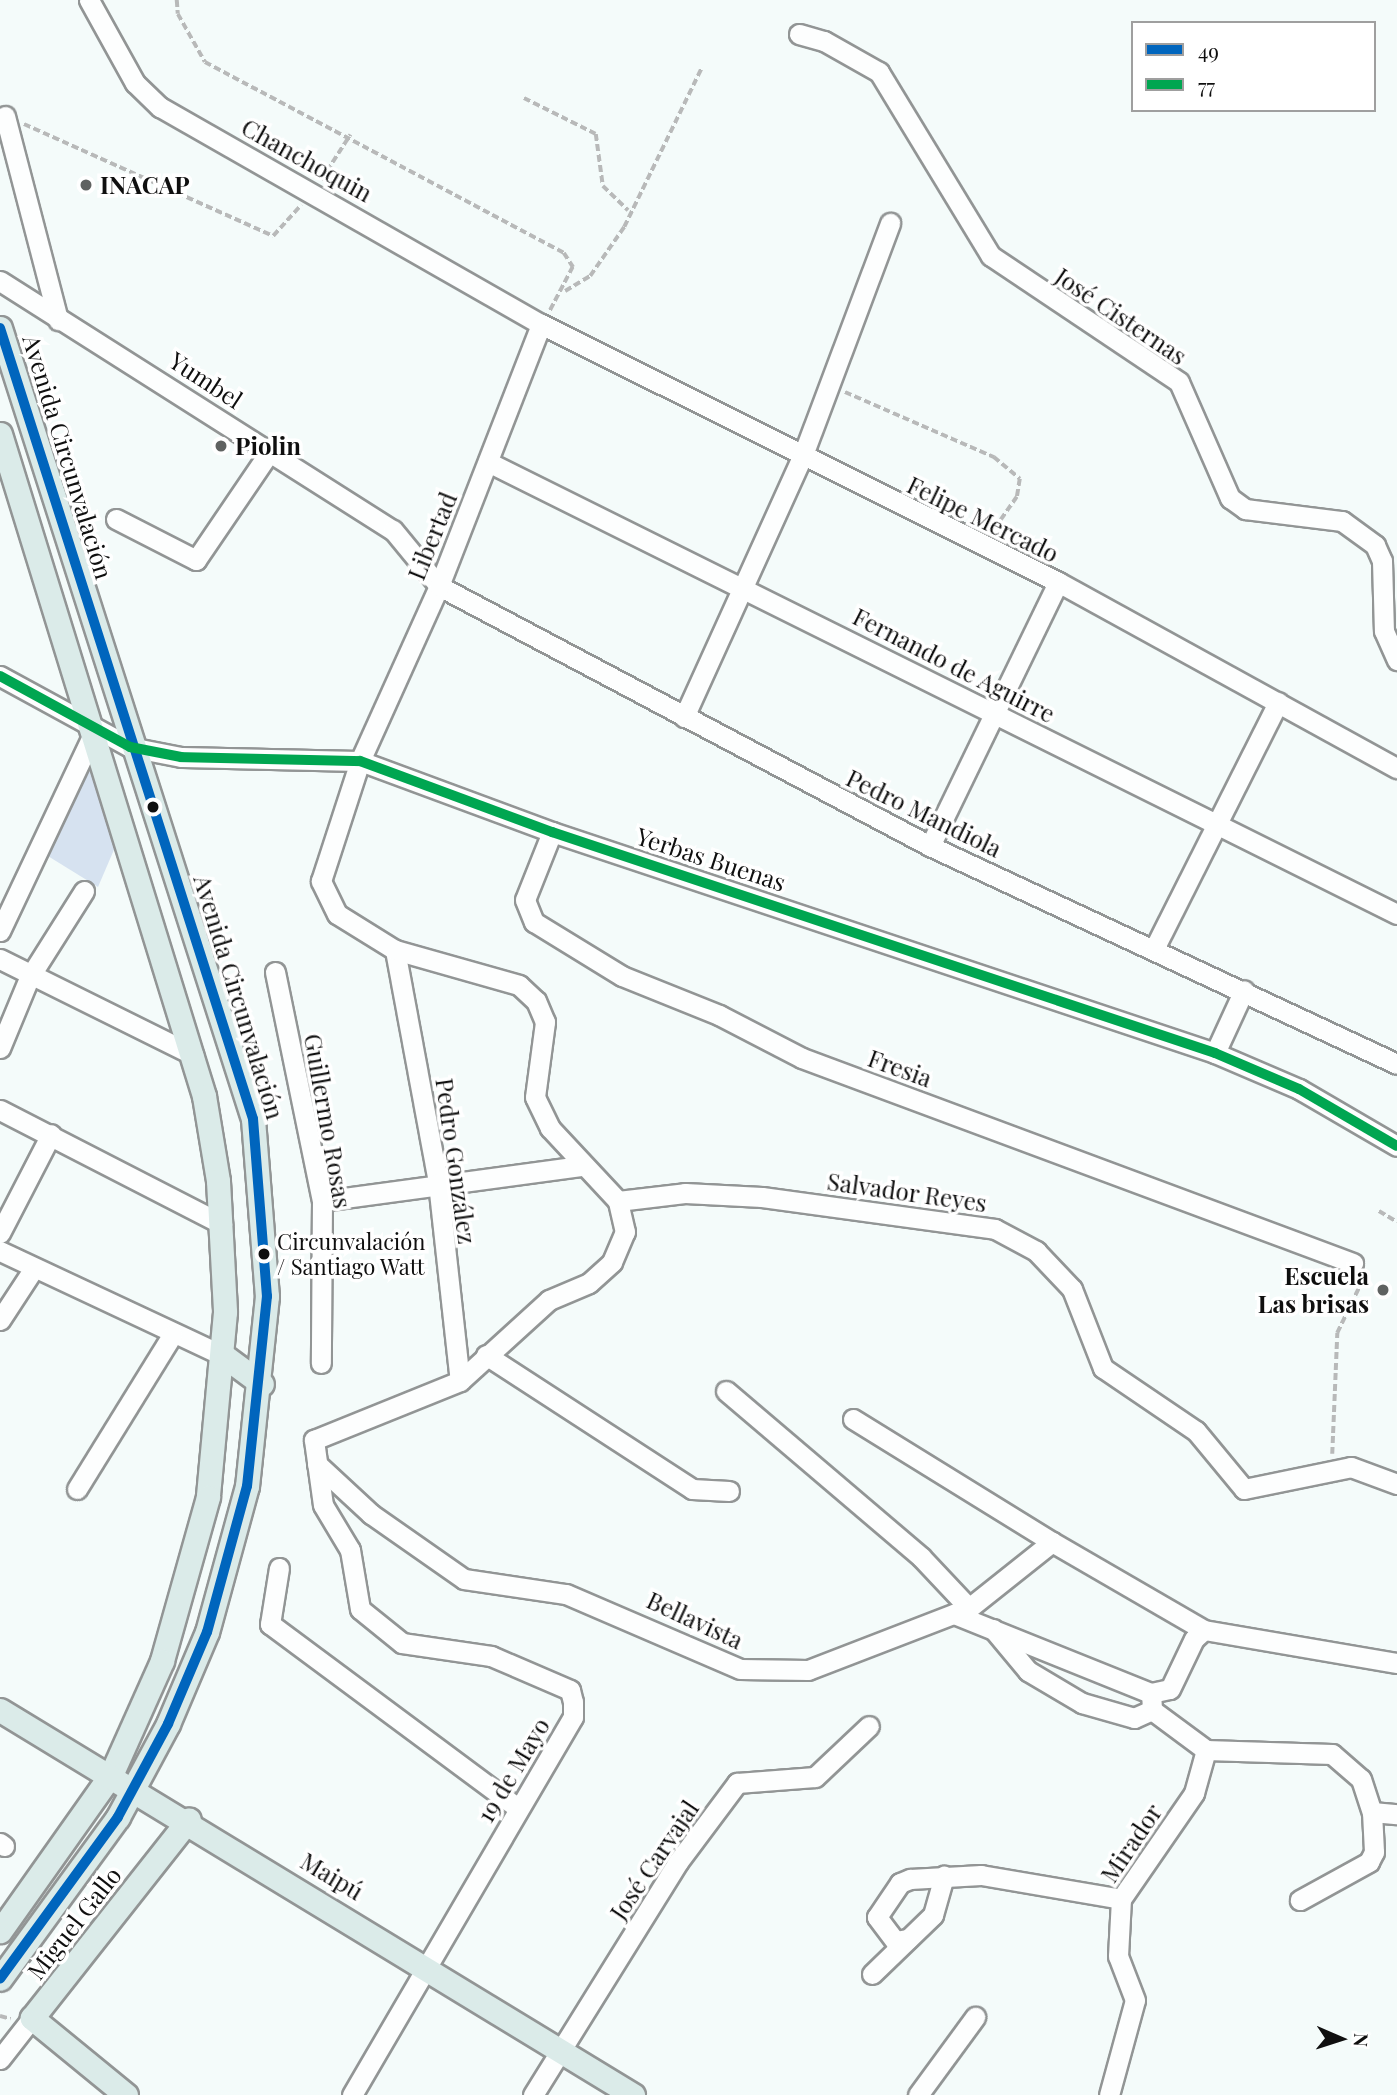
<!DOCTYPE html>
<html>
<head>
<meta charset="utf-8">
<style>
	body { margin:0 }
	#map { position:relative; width:1397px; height:2095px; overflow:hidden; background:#f4fbfa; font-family:"Playfair Display",serif }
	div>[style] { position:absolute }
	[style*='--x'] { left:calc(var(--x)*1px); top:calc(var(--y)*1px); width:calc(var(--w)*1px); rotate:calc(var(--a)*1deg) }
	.green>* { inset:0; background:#d6e2f0 }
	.path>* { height:3.5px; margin-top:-1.75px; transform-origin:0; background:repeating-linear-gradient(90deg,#b8b9b9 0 7px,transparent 0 10.5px) }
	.roads { filter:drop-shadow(2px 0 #929595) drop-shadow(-2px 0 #929595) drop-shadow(0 2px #929595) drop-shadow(0 -2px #929595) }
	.minor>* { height:19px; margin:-9.5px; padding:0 9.5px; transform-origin:9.5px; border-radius:9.5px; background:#fdfefe }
	.major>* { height:23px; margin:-11.5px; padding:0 11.5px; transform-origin:11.5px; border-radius:11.5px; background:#dbebe9 }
	.bus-1>* { height:10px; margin:-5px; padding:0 5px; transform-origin:5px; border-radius:5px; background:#0065bd }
	.bus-2>* { height:10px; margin:-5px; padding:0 5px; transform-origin:5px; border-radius:5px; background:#00a651 }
	.dots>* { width:19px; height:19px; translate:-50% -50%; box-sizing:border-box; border:4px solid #fff; border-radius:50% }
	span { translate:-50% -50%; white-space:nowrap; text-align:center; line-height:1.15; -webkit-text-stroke:7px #fff; paint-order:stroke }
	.bus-label { font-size:22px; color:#0f0f0f }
	.left { translate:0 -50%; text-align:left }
	.street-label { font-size:24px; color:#0f0f0f }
	.poi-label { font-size:24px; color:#0f0f0f; font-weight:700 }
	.right { translate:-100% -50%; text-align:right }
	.legend { position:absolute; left:1131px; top:21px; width:245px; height:91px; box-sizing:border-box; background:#fff; border:2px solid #9f9f9f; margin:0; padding:9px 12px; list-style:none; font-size:21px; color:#0f0f0f }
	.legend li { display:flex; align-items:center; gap:14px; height:35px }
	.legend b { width:35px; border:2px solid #9f9f9f }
	.north { position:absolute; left:1306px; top:2004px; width:70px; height:70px; -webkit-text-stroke:5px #fff; paint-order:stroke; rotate:93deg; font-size:19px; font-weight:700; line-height:28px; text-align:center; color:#0f0f0f }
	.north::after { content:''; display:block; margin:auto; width:24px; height:32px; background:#0f0f0f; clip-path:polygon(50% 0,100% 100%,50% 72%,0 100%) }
</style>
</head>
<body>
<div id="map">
	<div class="green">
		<div style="clip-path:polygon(83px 771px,98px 772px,119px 838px,98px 887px,43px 853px)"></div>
	</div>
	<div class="path">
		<div style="--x:177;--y:0;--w:14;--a:86"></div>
		<div style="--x:178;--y:14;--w:55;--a:60.6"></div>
		<div style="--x:205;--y:62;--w:407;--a:28"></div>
		<div style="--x:564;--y:253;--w:17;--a:57"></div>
		<div style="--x:573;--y:267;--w:50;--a:117.6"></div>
		<div style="--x:524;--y:98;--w:80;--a:26.6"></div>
		<div style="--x:596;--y:134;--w:52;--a:82.3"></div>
		<div style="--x:603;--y:186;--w:35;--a:44"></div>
		<div style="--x:24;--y:124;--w:273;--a:24.2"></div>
		<div style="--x:273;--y:236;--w:42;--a:-47.9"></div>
		<div style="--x:321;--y:180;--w:54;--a:-57.2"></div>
		<div style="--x:565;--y:291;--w:29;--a:-31"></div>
		<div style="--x:590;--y:276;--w:60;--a:-55.2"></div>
		<div style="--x:624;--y:227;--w:178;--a:-64"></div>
		<div style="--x:845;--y:392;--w:163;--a:23.6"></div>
		<div style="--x:994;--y:457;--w:34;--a:40"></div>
		<div style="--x:1020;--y:479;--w:18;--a:99"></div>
		<div style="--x:1017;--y:497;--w:40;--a:124.9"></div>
		<div style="--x:1379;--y:1211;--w:21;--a:31"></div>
		<div style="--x:1332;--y:1454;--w:121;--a:-87.6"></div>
		<div style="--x:1337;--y:1333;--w:60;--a:-64.3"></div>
		<div style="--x:0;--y:2016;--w:11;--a:15"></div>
	</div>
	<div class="roads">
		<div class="minor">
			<div style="--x:89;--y:0;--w:95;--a:61"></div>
			<div style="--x:135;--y:83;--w:35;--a:44"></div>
			<div style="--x:160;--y:107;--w:438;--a:29.7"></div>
			<div style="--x:541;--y:324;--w:578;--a:26.52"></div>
			<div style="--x:1058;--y:582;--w:387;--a:28.8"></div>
			<div style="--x:799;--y:34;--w:26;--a:16"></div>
			<div style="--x:824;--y:41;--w:63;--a:29.4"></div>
			<div style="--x:879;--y:72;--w:215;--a:58.7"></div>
			<div style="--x:991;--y:256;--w:226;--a:33.8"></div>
			<div style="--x:1179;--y:382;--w:127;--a:66.3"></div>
			<div style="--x:1230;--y:498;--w:19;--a:36"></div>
			<div style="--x:1245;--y:509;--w:98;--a:7.1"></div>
			<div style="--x:1342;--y:521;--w:41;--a:36"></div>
			<div style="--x:1375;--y:545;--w:17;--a:66"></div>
			<div style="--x:1382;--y:561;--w:70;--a:88.4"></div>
			<div style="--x:1384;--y:631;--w:32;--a:66"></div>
			<div style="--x:5;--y:116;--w:211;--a:75.4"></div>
			<div style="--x:0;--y:281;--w:465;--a:32.4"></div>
			<div style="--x:393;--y:530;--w:72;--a:50.6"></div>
			<div style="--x:439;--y:586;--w:556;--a:27.9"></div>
			<div style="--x:930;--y:846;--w:515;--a:25.02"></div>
			<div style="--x:488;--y:462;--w:1015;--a:26.44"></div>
			<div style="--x:116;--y:519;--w:90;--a:27.1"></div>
			<div style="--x:196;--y:560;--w:132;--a:-55.8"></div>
			<div style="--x:0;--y:676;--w:148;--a:28.6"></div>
			<div style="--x:130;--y:747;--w:52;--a:11.1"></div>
			<div style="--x:181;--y:757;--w:179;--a:1.3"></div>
			<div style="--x:360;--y:761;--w:205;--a:20.3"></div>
			<div style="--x:552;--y:832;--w:699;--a:18.43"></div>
			<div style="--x:1215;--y:1053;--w:91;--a:23.2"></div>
			<div style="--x:1299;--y:1089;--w:113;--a:30.2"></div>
			<div style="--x:684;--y:717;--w:288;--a:-65.6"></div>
			<div style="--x:803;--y:455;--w:248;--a:-69.4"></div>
			<div style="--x:552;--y:832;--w:73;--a:111.7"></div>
			<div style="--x:525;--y:900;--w:24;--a:68"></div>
			<div style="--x:534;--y:922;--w:103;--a:31.5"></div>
			<div style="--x:622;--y:976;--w:105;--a:21.9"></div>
			<div style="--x:719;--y:1015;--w:93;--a:27.4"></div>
			<div style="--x:802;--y:1058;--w:588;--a:20.41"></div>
			<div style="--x:930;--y:846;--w:293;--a:-64.1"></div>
			<div style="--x:0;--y:931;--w:220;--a:-64.7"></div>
			<div style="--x:1155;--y:947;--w:274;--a:-63.3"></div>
			<div style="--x:395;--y:950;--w:237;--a:79.5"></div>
			<div style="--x:438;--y:1183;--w:199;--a:83.7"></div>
			<div style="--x:0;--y:959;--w:216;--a:26.4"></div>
			<div style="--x:275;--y:972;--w:234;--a:78.4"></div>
			<div style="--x:322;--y:1201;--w:162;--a:90.4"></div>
			<div style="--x:0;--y:1048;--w:76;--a:-67.5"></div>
			<div style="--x:29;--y:978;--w:103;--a:-57.7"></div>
			<div style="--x:1215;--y:1053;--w:69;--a:-65.3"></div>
			<div style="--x:0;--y:1110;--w:250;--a:27.2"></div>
			<div style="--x:322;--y:1201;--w:261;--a:-7.7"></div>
			<div style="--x:618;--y:1201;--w:67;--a:-6.8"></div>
			<div style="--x:685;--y:1193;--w:77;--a:3"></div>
			<div style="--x:762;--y:1197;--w:235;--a:7.8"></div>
			<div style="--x:995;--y:1229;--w:47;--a:28.2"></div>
			<div style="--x:1036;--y:1251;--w:52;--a:46.5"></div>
			<div style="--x:1072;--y:1289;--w:85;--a:68.6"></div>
			<div style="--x:1103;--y:1368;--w:112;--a:34.1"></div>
			<div style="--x:1196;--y:1431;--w:75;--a:50.4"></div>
			<div style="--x:1244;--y:1489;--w:109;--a:-11.6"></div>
			<div style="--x:1351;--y:1467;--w:49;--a:20.3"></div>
			<div style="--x:0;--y:1233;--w:111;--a:-62.7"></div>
			<div style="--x:0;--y:1251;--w:247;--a:25.1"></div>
			<div style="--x:0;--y:1320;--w:62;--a:-56.8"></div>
			<div style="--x:486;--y:1355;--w:246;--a:33"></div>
			<div style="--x:692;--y:1489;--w:37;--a:3"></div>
			<div style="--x:726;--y:1391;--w:256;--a:40.4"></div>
			<div style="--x:921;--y:1557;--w:70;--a:46.7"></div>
			<div style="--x:853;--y:1419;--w:234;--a:31.7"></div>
			<div style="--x:317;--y:1464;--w:74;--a:42.8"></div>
			<div style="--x:371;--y:1514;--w:113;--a:35"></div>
			<div style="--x:464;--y:1579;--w:103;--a:8.4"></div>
			<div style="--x:566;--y:1594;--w:189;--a:23.3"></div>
			<div style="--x:740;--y:1669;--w:68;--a:0.8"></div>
			<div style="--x:808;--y:1670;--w:173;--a:-21.1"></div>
			<div style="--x:969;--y:1608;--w:106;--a:-38.5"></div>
			<div style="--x:1052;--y:1542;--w:176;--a:30.1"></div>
			<div style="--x:1204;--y:1630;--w:196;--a:9.7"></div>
			<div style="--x:77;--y:1489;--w:181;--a:-58.3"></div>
			<div style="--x:279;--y:1568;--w:57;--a:99.1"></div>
			<div style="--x:270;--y:1624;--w:309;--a:36.6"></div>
			<div style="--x:954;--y:1614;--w:212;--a:21.9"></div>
			<div style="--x:1151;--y:1693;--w:19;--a:-12"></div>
			<div style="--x:1170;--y:1689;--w:55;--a:-64.4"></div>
			<div style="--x:1194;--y:1639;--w:13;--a:-42"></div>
			<div style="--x:993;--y:1629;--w:55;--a:50.2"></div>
			<div style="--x:1028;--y:1671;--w:63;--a:30.7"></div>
			<div style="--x:1082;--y:1703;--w:54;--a:16.1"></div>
			<div style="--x:1134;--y:1718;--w:20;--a:-24"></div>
			<div style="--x:1206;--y:1750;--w:126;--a:1.8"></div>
			<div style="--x:1332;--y:1754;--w:38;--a:41"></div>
			<div style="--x:1361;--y:1779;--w:35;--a:72"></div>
			<div style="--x:1372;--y:1812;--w:40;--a:87.1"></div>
			<div style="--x:1374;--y:1852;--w:11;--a:117"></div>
			<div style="--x:1369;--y:1862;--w:79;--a:151.2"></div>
			<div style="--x:1372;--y:1812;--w:25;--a:5"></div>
			<div style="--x:0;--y:1843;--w:5;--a:37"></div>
			<div style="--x:908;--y:1939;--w:13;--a:171"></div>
			<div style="--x:895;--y:1941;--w:30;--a:-127"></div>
			<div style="--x:877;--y:1917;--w:41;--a:-55.9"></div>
			<div style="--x:900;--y:1883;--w:11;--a:-22"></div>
			<div style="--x:910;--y:1879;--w:71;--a:-3.2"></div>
			<div style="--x:981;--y:1875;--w:142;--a:9.7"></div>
			<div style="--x:872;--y:1974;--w:85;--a:-44"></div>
			<div style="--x:933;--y:1915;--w:41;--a:-74.2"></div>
			<div style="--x:0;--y:2059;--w:52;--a:-52"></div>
			<div style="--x:352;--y:2095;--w:438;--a:-59.7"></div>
			<div style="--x:573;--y:1717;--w:15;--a:-90"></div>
			<div style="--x:573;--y:1702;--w:12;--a:-104"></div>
			<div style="--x:570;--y:1690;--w:86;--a:-156.7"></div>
			<div style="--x:491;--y:1656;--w:90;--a:-171.7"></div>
			<div style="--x:402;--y:1643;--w:54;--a:-141"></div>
			<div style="--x:360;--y:1609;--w:60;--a:-99.6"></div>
			<div style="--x:350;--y:1550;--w:52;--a:-121"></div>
			<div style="--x:323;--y:1505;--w:66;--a:-97.9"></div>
			<div style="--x:314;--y:1440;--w:157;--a:-22"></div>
			<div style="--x:460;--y:1381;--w:120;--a:-42.3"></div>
			<div style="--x:549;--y:1300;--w:43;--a:-23"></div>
			<div style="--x:589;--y:1283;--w:31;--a:-42"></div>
			<div style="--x:612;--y:1262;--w:33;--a:-67"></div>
			<div style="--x:625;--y:1232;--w:32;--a:-103"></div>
			<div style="--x:618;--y:1201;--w:100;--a:-133"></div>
			<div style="--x:550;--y:1128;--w:34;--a:-116"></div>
			<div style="--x:535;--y:1097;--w:76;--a:-82.4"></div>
			<div style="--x:545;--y:1022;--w:23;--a:-113"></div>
			<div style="--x:536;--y:1001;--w:23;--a:-137"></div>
			<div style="--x:519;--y:985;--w:129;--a:-164.2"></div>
			<div style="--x:395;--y:950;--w:68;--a:-148.2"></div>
			<div style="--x:337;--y:914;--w:37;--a:-116"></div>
			<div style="--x:321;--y:881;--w:126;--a:-72"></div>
			<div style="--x:360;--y:761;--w:192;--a:-65.7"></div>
			<div style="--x:439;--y:586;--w:281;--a:-68.7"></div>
			<div style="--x:533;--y:2095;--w:274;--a:-58.1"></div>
			<div style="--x:678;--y:1862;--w:99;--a:-53.2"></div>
			<div style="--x:737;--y:1783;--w:78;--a:-4.4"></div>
			<div style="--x:815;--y:1777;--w:74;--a:-43.4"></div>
			<div style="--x:918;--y:2095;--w:97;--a:-53.8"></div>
			<div style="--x:1109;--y:2095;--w:98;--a:-74.7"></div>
			<div style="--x:1135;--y:2000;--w:47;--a:-111.1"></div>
			<div style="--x:1118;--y:1956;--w:57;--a:-87"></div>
			<div style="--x:1121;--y:1899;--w:129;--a:-55.4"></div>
			<div style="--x:1194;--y:1793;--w:45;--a:-74.4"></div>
			<div style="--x:1206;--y:1750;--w:67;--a:-143.5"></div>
			<div style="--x:1152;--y:1710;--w:17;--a:-93"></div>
		</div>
		<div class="major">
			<div style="--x:0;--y:328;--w:830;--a:72.26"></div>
			<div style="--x:253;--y:1119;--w:178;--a:85.5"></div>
			<div style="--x:267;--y:1296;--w:191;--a:96"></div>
			<div style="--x:247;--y:1486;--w:151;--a:105.3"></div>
			<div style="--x:207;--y:1632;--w:100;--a:113"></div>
			<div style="--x:168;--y:1724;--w:106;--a:118.3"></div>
			<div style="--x:118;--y:1817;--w:200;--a:126.1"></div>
			<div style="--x:0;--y:434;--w:693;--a:72.87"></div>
			<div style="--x:204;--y:1096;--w:86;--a:80.6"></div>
			<div style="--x:218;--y:1181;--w:131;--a:86.9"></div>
			<div style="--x:225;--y:1312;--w:186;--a:95.3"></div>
			<div style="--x:208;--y:1497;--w:170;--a:105.7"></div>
			<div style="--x:162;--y:1661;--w:123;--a:114.1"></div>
			<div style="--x:112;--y:1773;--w:194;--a:125.3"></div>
			<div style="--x:224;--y:1356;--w:47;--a:36.4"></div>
			<div style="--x:0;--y:1710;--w:741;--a:31.31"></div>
			<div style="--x:126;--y:2095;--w:122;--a:-140.7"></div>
			<div style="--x:32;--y:2018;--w:253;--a:-51.7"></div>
		</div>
	</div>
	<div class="bus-1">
		<div style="--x:0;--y:328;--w:830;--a:72.26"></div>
		<div style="--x:253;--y:1119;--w:178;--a:85.5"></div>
		<div style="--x:267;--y:1296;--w:191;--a:96"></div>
		<div style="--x:247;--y:1486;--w:151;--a:105.3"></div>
		<div style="--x:207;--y:1632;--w:100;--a:113"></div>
		<div style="--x:168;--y:1724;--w:106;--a:118.3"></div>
		<div style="--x:118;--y:1817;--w:200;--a:126.1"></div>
	</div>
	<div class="bus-2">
		<div style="--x:0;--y:676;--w:148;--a:28.6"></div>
		<div style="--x:130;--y:747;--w:52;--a:11.1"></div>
		<div style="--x:181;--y:757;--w:179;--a:1.3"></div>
		<div style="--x:360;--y:761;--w:205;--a:20.3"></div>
		<div style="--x:552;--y:832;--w:699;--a:18.43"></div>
		<div style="--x:1215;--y:1053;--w:91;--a:23.2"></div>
		<div style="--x:1299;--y:1089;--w:113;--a:30.2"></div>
	</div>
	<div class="dots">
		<div style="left:86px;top:185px;background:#5f6261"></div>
		<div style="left:221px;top:446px;background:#5f6261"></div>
		<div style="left:153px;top:807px;background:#0f0f0f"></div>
		<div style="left:264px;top:1254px;background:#0f0f0f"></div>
		<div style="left:1383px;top:1290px;background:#5f6261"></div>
	</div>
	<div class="bus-label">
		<span class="left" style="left:277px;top:1254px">Circunvalación<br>/ Santiago Watt</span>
	</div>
	<div class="street-label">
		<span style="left:307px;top:160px;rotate:29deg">Chanchoquin</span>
		<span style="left:1121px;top:316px;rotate:34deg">José Cisternas</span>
		<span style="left:206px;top:380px;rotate:33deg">Yumbel</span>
		<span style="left:68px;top:457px;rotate:73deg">Avenida Circunvalación</span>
		<span style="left:983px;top:519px;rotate:26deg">Felipe Mercado</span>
		<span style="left:432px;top:536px;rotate:-68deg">Libertad</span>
		<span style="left:954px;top:665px;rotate:27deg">Fernando de Aguirre</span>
		<span style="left:924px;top:813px;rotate:26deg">Pedro Mandiola</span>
		<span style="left:711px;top:859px;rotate:18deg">Yerbas Buenas</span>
		<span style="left:239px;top:997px;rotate:73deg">Avenida Circunvalación</span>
		<span style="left:900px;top:1068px;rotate:20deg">Fresia</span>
		<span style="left:328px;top:1121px;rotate:80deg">Guillermo Rosas</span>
		<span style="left:456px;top:1161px;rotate:82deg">Pedro González</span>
		<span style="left:907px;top:1192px;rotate:8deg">Salvador Reyes</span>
		<span style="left:695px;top:1620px;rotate:25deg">Bellavista</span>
		<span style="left:513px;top:1770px;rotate:-59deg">19 de Mayo</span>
		<span style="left:1131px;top:1843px;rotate:-56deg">Mirador</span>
		<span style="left:654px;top:1860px;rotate:-56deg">José Carvajal</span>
		<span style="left:332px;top:1876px;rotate:31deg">Maipú</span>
		<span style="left:74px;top:1923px;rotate:-52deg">Miguel Gallo</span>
	</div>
	<div class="poi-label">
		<span class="left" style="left:100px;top:185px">INACAP</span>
		<span class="left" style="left:235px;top:446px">Piolin</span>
		<span class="right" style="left:1369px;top:1290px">Escuela<br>Las brisas</span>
	</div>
	<ul class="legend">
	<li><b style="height:9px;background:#0065bd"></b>49</li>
	<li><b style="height:9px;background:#00a651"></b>77</li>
	</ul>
	<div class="north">N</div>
</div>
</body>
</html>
